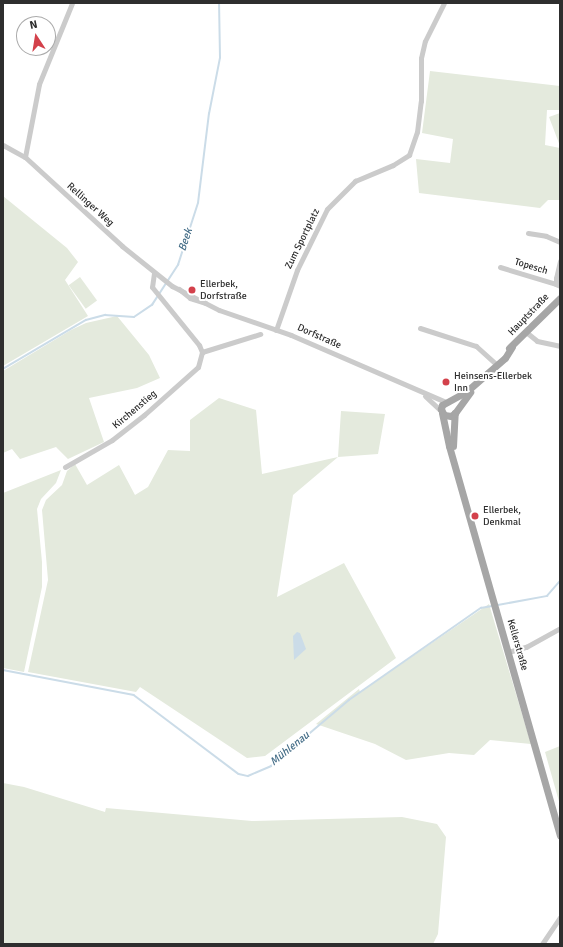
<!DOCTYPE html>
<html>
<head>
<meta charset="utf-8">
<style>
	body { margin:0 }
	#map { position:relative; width:563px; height:947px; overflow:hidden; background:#fff; font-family:Signika,sans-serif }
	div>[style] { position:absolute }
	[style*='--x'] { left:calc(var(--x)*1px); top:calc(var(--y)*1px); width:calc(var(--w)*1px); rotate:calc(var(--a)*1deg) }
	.green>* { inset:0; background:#e4eadd; transform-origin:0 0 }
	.water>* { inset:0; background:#cbdce8 }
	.stream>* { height:1.5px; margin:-0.75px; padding:0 0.75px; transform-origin:0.75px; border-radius:0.75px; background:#cbdce8 }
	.minor>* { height:5px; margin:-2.5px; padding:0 2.5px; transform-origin:2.5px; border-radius:2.5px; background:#cbcbcb }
	.major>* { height:7px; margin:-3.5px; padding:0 3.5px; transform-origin:3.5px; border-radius:3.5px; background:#a6a6a6 }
	.dots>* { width:11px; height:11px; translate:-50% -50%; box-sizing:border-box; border:2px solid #fff; border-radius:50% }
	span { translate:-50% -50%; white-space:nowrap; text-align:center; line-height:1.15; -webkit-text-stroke:4px #fff; paint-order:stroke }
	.street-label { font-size:10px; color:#2e2e2e }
	.poi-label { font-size:10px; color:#2e2e2e }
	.left { translate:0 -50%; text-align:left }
	.water-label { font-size:11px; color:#446d87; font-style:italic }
	.frame { position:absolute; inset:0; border:4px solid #2e2e2e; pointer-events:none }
	.north { position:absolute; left:16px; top:16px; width:40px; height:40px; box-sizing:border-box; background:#fff; border:1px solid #ababab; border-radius:50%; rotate:348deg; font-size:11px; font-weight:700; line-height:16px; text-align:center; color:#2e2e2e }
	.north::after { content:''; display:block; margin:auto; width:14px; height:18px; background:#d3414b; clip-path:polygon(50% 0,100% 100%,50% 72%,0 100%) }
</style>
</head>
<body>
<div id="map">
	<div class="green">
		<div style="clip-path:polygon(430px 71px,560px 86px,560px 110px,547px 110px,545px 145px,560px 148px,560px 200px,548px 200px,540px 208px,419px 193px,416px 159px,450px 163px,453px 139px,422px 133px)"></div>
		<div style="clip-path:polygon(560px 113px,560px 146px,549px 117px)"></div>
		<div style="clip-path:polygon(3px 196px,67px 248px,78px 262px,65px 280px,88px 316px,3px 366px)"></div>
		<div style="left:80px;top:277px;width:29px;height:14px;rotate:54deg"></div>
		<div style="clip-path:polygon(117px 316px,149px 355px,160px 378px,137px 388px,89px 398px,104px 442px,68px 459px,56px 447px,20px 459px,12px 449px,3px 453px,3px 371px,71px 330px,86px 323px)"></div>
		<div style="clip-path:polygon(219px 398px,256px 410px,262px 474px,338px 457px,341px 411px,385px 414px,378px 454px,338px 457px,293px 495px,277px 597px,344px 563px,396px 658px,265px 756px,247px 758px,140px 687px,136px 692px,28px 672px,48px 580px,42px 510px,46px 500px,62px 485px,67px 471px,75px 464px,87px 485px,119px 465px,135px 495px,148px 487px,168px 450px,190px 451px,190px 420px)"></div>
		<div style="clip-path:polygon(61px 470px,56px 483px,41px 499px,37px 509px,42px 562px,42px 587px,24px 672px,3px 668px,3px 493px)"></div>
		<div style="clip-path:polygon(489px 604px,531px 744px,490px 740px,474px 755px,449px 753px,406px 760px,375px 744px,316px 724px,359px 689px,360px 692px)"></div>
		<div style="clip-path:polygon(560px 746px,560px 805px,545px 752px)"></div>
		<div style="clip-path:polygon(3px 783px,24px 787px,105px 812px,106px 808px,252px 821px,402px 817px,437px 824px,446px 837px,438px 934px,433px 944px,3px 944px)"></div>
	</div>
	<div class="water">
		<div style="clip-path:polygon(297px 632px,300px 633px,306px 649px,294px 660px,293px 636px)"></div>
	</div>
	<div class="stream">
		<div style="--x:3;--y:369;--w:96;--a:-30.6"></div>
		<div style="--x:86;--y:320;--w:20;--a:-15"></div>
		<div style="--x:105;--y:315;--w:29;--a:4"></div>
		<div style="--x:134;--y:317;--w:22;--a:-34"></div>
		<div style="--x:152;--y:305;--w:48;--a:-57"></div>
		<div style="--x:178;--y:265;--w:65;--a:-72.1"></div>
		<div style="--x:198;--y:203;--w:90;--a:-83"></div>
		<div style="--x:209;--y:114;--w:57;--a:-78.9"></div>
		<div style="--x:220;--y:58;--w:55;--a:-91"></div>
		<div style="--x:498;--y:605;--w:50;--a:-10.4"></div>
		<div style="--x:547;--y:596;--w:20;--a:-49"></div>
		<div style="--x:3;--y:670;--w:133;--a:10.8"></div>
		<div style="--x:134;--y:695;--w:131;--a:37"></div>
		<div style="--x:239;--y:774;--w:9;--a:13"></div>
		<div style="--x:248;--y:776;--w:25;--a:-23"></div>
		<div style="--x:271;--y:766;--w:102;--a:-40.2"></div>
		<div style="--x:349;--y:700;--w:161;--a:-34.9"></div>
		<div style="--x:481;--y:608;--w:11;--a:-10"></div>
	</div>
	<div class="minor">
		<div style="--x:3;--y:145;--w:25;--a:29"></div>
		<div style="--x:25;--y:157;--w:132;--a:42.5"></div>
		<div style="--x:122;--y:246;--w:64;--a:38.7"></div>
		<div style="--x:172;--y:286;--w:53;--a:27.1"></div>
		<div style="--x:219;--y:310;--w:76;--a:19.1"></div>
		<div style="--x:291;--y:335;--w:169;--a:23.4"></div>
		<div style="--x:25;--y:157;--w:74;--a:-79.1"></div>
		<div style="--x:39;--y:84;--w:87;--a:-67.8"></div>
		<div style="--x:528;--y:233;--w:18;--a:9"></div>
		<div style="--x:546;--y:236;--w:15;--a:23"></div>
		<div style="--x:560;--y:261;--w:17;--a:103"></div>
		<div style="--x:556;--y:278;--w:6;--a:90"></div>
		<div style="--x:556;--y:284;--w:4;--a:27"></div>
		<div style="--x:500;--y:267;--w:59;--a:16.9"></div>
		<div style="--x:154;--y:273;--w:14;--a:98"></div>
		<div style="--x:152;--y:287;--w:75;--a:51"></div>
		<div style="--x:199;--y:345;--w:8;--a:67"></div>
		<div style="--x:179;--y:289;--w:14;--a:39"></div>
		<div style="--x:190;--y:298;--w:16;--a:18"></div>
		<div style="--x:420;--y:328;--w:59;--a:17.8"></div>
		<div style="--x:476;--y:346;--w:27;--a:42"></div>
		<div style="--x:276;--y:330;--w:64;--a:-70.7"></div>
		<div style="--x:297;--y:270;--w:68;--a:-63.8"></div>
		<div style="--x:327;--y:209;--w:40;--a:-45"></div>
		<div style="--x:355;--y:181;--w:41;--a:-22.8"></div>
		<div style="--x:393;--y:165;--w:19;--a:-32"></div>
		<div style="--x:409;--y:155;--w:24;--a:-71"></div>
		<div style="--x:417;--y:132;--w:31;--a:-83"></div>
		<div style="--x:421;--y:101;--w:43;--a:-90"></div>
		<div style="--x:421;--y:58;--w:17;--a:-77"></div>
		<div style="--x:425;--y:41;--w:42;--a:-63.4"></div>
		<div style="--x:526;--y:332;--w:14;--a:39"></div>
		<div style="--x:537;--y:341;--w:24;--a:12"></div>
		<div style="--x:425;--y:396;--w:23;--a:43"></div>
		<div style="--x:65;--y:467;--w:54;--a:-29.9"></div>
		<div style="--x:112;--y:440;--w:41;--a:-38"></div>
		<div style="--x:144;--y:415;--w:72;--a:-41.6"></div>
		<div style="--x:198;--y:367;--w:16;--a:-75"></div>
		<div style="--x:202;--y:352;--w:61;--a:-17.2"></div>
		<div style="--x:508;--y:652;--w:19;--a:-16"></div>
		<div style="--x:526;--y:647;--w:39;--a:-29"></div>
		<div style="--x:542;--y:944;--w:32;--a:-56"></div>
	</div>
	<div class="major">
		<div style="--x:509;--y:348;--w:71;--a:-44.4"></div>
		<div style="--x:442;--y:413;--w:34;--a:78"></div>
		<div style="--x:449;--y:446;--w:405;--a:74.1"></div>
		<div style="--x:455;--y:413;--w:5;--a:143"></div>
		<div style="--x:451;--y:416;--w:7;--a:-172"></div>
		<div style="--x:444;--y:415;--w:7;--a:-117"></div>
		<div style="--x:441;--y:409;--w:4;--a:-76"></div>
		<div style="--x:442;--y:405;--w:29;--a:-29"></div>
		<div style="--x:467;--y:391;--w:50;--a:-41"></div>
		<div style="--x:505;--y:358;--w:13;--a:-58"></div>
		<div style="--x:453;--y:446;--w:33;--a:-87"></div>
		<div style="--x:455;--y:413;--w:26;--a:-54"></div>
	</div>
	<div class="dots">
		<div style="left:192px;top:290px;background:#d3414b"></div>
		<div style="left:446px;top:382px;background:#d3414b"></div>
		<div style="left:475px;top:516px;background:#d3414b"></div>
	</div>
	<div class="street-label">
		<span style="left:90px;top:205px;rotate:42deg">Rellinger Weg</span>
		<span style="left:303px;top:239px;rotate:-64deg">Zum Sportplatz</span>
		<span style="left:531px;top:267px;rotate:17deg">Topesch</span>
		<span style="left:529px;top:315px;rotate:-46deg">Hauptstraße</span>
		<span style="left:319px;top:337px;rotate:24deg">Dorfstraße</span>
		<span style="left:135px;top:410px;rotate:-40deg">Kirchenstieg</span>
		<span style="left:517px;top:645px;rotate:74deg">Kellerstraße</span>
	</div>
	<div class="poi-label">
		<span class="left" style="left:200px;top:290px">Ellerbek,<br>Dorfstraße</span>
		<span class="left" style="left:454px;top:382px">Heinsens-Ellerbek<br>Inn</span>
		<span class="left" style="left:483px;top:516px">Ellerbek,<br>Denkmal</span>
	</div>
	<div class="water-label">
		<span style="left:186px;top:240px;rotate:-72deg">Beek</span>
		<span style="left:290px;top:749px;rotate:-39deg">Mühlenau</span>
	</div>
	<div class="frame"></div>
	<div class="north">N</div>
</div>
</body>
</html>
